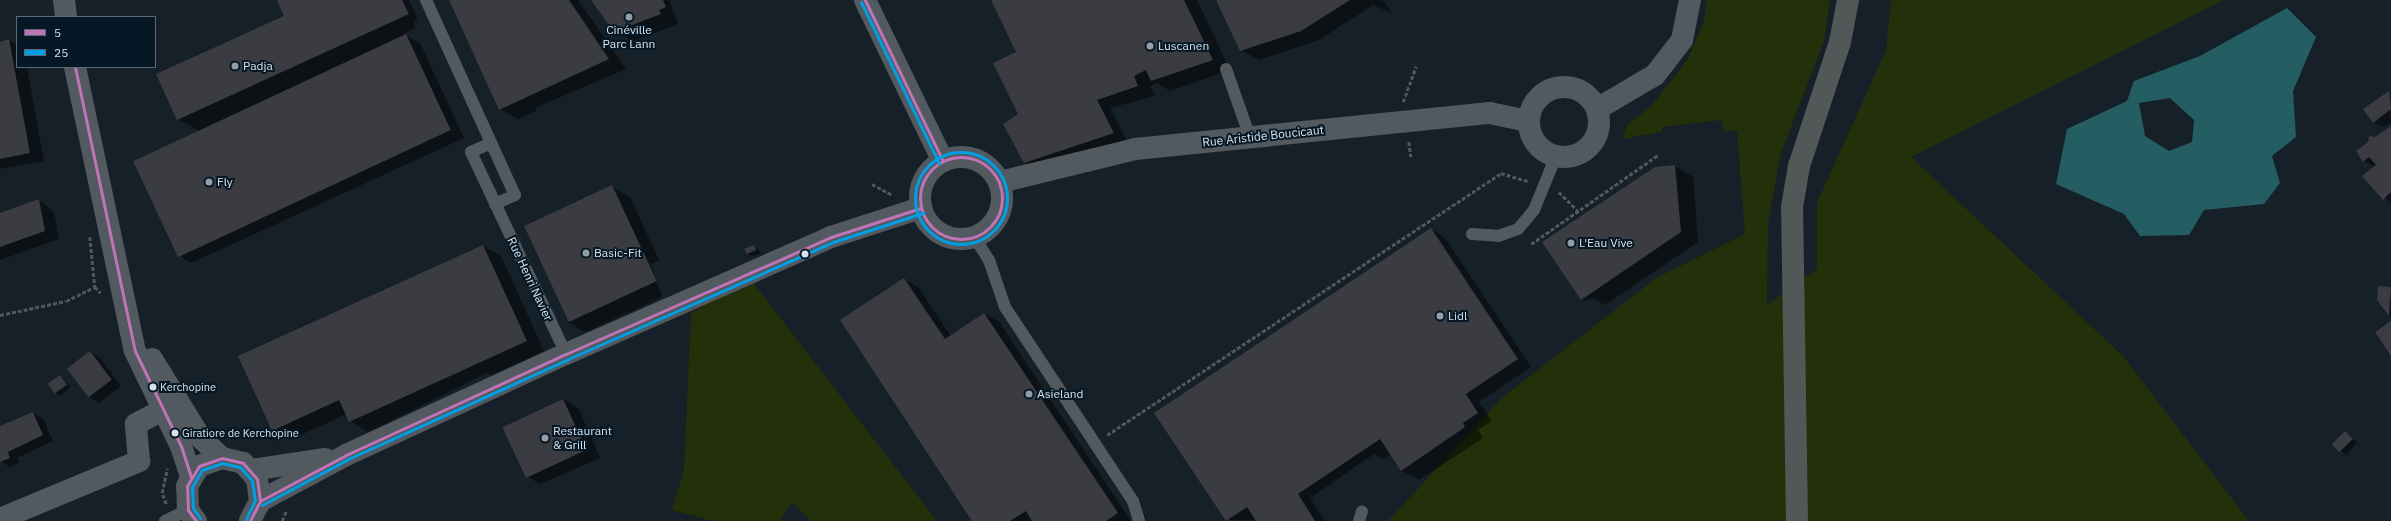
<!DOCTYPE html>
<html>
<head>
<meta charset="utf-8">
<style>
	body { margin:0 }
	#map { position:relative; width:2391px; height:521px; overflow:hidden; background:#162028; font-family:"IBM Plex Sans",sans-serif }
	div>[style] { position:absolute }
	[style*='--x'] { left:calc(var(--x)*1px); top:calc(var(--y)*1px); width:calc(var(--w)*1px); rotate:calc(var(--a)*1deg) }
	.green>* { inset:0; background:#233009 }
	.water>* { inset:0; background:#245e62 }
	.shadow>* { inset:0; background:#0007; transform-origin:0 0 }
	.building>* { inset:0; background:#3b3c42; transform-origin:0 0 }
	.path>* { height:2.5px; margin-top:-1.25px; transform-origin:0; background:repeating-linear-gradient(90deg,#51575e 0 4px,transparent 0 6px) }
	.lane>* { height:12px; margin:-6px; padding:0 6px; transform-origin:6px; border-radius:6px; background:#52595f }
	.street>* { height:22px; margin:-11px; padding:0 11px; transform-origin:11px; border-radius:11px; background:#52595f }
	.street>.ring { margin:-11px; padding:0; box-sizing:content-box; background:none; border:22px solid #52595f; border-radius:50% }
	.secondary>* { height:22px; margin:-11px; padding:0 11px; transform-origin:11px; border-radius:11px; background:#52595f }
	.primary>* { height:22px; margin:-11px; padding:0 11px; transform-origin:11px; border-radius:11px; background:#525758 }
	.bus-1>* { height:3px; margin:-1.5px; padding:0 1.5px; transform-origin:1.5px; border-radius:1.5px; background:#c074b8 }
	.bus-1>.ring { margin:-1.5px; padding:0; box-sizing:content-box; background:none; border:3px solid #c074b8; border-radius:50% }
	.bus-2>* { height:3px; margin:-1.5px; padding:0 1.5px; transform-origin:1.5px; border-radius:1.5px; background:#009fe3 }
	.bus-2>.ring { margin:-1.5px; padding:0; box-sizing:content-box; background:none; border:3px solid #009fe3; border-radius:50% }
	.dots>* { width:11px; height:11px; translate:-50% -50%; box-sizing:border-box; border:2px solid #061825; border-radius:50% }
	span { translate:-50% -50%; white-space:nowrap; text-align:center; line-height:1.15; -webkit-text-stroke:4px #061825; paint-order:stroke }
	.bus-label { font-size:11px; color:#d7e3ec }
	.left { translate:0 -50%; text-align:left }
	.poi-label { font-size:12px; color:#d7e3ec }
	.street-label { font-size:12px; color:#d7e3ec }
	.legend { position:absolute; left:16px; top:16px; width:140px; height:52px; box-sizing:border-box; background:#061825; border:1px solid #5a6975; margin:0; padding:5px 7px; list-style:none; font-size:12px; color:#d7e3ec }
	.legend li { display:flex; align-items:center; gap:8px; height:20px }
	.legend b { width:20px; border:1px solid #5a6975 }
</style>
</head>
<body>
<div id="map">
	<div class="green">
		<div style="clip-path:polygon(1707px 0,1830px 0,1824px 41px,1781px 153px,1768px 223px,1767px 305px,1817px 269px,1817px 203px,1886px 50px,1891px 0,2224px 0,1911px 157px,2123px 356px,2249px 521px,1388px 521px,1503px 397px,1656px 278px,1745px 234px,1737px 131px,1723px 131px,1722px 120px,1662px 127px,1662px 132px,1622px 139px,1627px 125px,1651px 106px,1686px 62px,1704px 22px)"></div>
		<div style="clip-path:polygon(751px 280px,937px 521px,811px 521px,792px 502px,780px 521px,713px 521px,672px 510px,684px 469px,691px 313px)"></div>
	</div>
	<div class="water">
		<div style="clip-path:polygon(evenodd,2287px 8px,2316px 37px,2293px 91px,2296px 137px,2272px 156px,2280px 183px,2264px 204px,2204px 210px,2189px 235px,2140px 236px,2124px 214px,2056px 184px,2067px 129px,2127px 101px,2134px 81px,2200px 56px,2287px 8px,2170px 98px,2194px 120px,2192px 142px,2169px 151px,2145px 136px,2139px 103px,2170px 98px)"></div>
	</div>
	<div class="shadow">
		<div style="clip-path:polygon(279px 0,409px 0,418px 20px,413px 22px,416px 28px,404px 34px,420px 43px,464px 138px,191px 263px,177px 254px,198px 130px,178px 119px,285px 17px)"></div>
		<div style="clip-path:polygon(450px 0,578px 0,626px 69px,535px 108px,536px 111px,518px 119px,500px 109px)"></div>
		<div style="clip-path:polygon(592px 0,669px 0,678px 24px,633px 41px,615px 31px)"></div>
		<div style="clip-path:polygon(992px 0,1197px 0,1230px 70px,1170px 91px,1157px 83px,1151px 86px,1155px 96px,1110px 108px,1127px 141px,1039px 170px,1024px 162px,1018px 54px)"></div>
		<div style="clip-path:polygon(1217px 0,1383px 0,1392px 13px,1373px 5px,1319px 40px,1259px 60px,1241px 50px)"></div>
		<div style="clip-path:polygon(9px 40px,17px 45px,17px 67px,27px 67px,44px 161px,0 169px,0 43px)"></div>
		<div style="clip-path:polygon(2389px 92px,2391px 122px,2383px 127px,2374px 122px)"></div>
		<div style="clip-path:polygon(2391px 127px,2391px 203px,2368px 182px,2375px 167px,2364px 161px,2375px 138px)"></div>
		<div style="clip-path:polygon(1675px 166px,1693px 177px,1698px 242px,1605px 305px,1592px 298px,1586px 301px,1581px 299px,1656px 168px)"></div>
		<div style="clip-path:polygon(612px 187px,630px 197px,659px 260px,651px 264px,662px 297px,586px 332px,568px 322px)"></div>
		<div style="clip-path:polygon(39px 200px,54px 212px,59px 239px,0 260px,0 214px)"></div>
		<div style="clip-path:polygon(1431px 229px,1445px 238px,1531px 367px,1479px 402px,1492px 421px,1478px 430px,1483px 438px,1419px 480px,1401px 470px,1391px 454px,1383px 459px,1374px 454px,1310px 498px,1325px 521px,1226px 520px)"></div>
		<div style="clip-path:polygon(483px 246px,501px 256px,544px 351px,491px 375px,487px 373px,368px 432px,350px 421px,347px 414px,290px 440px,273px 430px)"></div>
		<div style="clip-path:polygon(754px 246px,761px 253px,752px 256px,748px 254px)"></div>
		<div style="clip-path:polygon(904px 279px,918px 287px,951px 336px,985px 314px,999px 322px,1131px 521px,973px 521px)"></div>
		<div style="clip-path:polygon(2379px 288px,2391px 288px,2391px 316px,2378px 300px)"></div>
		<div style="clip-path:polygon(90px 352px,100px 358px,121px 386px,99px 403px,89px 397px,68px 368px)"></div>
		<div style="clip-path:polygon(60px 376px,71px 387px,61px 396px,56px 393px)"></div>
		<div style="clip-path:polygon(565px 400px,579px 409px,600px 458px,540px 484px,526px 476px,504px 429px)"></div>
		<div style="clip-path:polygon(33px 413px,43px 419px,53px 441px,17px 458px,19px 463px,10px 467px,0 461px,0 427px)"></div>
		<div style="left:2345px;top:432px;width:16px;height:17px;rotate:40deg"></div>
	</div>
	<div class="building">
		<div style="clip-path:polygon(277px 0,402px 0,409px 14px,177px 120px,156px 74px,284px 16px)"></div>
		<div style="clip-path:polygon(449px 0,569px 0,609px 59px,499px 110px)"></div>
		<div style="clip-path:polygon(591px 0,663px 0,666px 7px,659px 10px,661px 14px,614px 32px)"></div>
		<div style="clip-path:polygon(991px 0,1184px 0,1213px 60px,1151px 81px,1146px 70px,1134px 76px,1138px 86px,1097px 100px,1114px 133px,1024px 163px,1003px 124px,1018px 114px,993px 63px,1016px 52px)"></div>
		<div style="clip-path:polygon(1216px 0,1350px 0,1301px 31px,1240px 51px)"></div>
		<div style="left:406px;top:34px;width:106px;height:301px;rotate:65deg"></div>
		<div style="clip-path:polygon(9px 39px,30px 153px,0 159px,0 42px)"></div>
		<div style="clip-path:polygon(2389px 91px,2391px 109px,2373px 123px,2363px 109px)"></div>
		<div style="clip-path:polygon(2391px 126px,2391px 192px,2383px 200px,2362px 176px,2376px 165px,2369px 157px,2363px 162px,2356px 151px,2368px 142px,2369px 136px,2375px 137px)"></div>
		<div style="clip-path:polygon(1675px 165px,1681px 232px,1581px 300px,1542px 242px,1655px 167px)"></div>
		<div style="left:612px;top:185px;width:106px;height:97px;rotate:65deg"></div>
		<div style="clip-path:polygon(39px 199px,45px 231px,0 247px,0 213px)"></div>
		<div style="clip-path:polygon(1431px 228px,1518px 359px,1466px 394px,1478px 413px,1463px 423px,1465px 427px,1401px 471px,1380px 439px,1298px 494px,1315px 521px,1256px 521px,1247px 507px,1226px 521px,1154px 413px)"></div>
		<div style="clip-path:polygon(483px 245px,527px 341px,349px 422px,339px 400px,272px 431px,238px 356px)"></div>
		<div style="clip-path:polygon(754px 245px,756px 250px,747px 254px,744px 249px)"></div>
		<div style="clip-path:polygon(904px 278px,945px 339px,984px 313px,1118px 513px,1106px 521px,1032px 521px,1026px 511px,1010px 521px,972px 521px,840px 320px)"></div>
		<div style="clip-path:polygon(2378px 286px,2391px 287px,2389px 316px,2377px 300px)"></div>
		<div style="clip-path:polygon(2391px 321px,2391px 356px,2375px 332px)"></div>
		<div style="left:90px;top:351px;width:36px;height:29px;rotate:53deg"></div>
		<div style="left:60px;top:375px;width:12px;height:15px;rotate:55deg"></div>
		<div style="left:563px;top:399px;width:56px;height:67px;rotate:65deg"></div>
		<div style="clip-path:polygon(33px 412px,43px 435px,8px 452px,10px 458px,0 462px,0 426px)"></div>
		<div style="left:2345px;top:431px;width:11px;height:19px;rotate:45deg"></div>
	</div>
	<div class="path">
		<div style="--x:1403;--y:102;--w:38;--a:-70"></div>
		<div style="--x:1409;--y:142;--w:15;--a:82"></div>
		<div style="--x:872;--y:184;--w:24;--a:28"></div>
		<div style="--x:1559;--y:192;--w:27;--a:45"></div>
		<div style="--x:90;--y:237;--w:50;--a:84.3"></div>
		<div style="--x:95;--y:287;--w:8;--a:45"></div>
		<div style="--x:1531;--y:244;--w:155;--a:-35"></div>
		<div style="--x:0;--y:315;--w:67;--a:-12"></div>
		<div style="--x:66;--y:301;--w:32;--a:-26"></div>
		<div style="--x:1107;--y:435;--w:473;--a:-33.6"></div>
		<div style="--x:1501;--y:173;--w:28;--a:17"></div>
		<div style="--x:166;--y:504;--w:12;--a:-110"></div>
		<div style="--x:162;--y:493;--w:25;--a:-78"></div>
		<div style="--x:282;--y:521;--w:11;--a:-68"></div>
	</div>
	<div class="lane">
		<div style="--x:426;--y:0;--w:214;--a:65.5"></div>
		<div style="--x:515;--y:195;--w:22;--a:156"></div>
		<div style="--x:1226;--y:69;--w:72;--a:70.6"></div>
		<div style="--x:491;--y:143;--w:22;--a:156"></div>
		<div style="--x:471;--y:152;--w:223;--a:64.8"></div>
		<div style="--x:1472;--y:234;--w:26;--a:4"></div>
		<div style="--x:1498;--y:236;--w:21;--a:-19"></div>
		<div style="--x:1518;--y:229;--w:25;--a:-50"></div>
		<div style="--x:1534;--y:210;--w:58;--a:-67.8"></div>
		<div style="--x:975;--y:238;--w:26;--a:58"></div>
		<div style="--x:989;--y:260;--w:50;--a:71.2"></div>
		<div style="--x:1005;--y:307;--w:232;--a:56.6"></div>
		<div style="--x:1133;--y:501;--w:21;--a:73"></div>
		<div style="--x:165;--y:521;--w:25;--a:-26"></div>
		<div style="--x:1359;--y:521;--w:10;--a:-73"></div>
	</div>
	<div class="street">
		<div style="--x:865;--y:0;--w:179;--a:64.2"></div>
		<div class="ring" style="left:1529px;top:87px;width:48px;height:48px"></div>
		<div style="--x:1597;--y:109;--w:67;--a:-30.4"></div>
		<div style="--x:1655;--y:75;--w:44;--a:-52.4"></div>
		<div style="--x:1682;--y:40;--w:41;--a:-78.7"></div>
		<div class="ring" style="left:920px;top:157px;width:60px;height:60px"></div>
		<div style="--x:1000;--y:182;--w:139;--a:-13.7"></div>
		<div style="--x:1135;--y:149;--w:357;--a:-5.8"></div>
		<div style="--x:1490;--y:113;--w:40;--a:12"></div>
		<div style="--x:251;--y:470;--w:75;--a:-8.5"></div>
		<div style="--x:260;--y:501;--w:98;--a:-28.1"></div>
		<div style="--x:346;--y:455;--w:242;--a:-24.7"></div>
		<div style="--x:566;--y:354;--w:290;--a:-23.8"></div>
		<div style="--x:831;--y:237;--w:95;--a:-17.9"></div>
		<div style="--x:0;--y:519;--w:151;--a:-22.6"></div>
		<div style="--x:139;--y:461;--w:37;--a:-95"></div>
		<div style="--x:136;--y:424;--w:30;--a:-28"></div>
	</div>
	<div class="secondary">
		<div style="--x:64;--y:0;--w:17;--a:83"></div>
		<div style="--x:75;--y:67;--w:290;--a:78.1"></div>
		<div style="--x:135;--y:351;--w:106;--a:64.2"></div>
		<div style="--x:181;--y:446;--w:32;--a:72"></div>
		<div style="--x:152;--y:359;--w:92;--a:58.4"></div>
		<div style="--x:200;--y:437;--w:30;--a:44"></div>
		<div style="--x:196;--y:521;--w:14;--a:-126"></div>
		<div style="--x:188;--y:510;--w:24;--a:-92"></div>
		<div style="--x:187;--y:486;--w:23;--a:-59"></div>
		<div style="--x:199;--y:466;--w:24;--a:-19"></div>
		<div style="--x:222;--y:458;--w:22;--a:13"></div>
		<div style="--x:243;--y:463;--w:21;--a:49"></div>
		<div style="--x:257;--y:479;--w:22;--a:82"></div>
		<div style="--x:260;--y:501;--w:22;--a:117"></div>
	</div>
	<div class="primary">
		<div style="--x:1797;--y:521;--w:314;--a:-90.9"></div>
		<div style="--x:1792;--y:207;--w:42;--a:-80.3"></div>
		<div style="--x:1799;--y:166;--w:131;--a:-71.7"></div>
		<div style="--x:1840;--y:42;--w:43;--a:-79.2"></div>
	</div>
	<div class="bus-1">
		<div style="--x:865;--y:0;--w:179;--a:64.2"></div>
		<div style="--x:75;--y:67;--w:290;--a:78.1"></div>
		<div style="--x:135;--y:351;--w:106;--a:64.2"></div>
		<div style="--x:181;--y:446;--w:32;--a:72"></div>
		<div class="ring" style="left:920px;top:157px;width:79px;height:79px"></div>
		<div style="--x:260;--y:501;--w:98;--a:-28.1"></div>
		<div style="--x:346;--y:455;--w:242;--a:-24.7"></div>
		<div style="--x:566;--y:354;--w:290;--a:-23.8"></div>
		<div style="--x:831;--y:237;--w:95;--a:-17.9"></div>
		<div style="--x:196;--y:521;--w:14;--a:-126"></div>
		<div style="--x:188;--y:510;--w:24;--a:-92"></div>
		<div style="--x:187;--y:486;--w:23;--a:-59"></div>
		<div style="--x:199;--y:466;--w:24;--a:-19"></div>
		<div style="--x:222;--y:458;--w:22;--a:13"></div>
		<div style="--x:243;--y:463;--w:21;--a:49"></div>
		<div style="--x:257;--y:479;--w:22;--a:82"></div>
		<div style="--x:260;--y:501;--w:22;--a:117"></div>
	</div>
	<div class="bus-2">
		<div style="--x:861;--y:2;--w:179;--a:64.2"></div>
		<div class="ring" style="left:915px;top:152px;width:89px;height:89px"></div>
		<div style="--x:262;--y:505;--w:98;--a:-28.1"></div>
		<div style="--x:348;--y:459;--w:242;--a:-24.4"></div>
		<div style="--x:568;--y:359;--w:290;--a:-23.8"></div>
		<div style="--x:833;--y:242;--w:95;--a:-17.9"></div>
		<div style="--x:200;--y:518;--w:12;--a:-125"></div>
		<div style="--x:193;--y:508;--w:21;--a:-93"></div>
		<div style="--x:192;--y:487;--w:20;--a:-60"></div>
		<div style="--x:202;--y:470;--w:21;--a:-19"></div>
		<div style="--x:222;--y:463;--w:18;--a:13"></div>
		<div style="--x:240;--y:467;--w:18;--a:49"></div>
		<div style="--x:252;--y:481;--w:19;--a:81"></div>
		<div style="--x:255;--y:500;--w:21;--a:115"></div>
	</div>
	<div class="dots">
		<div style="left:629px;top:17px;background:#939fa7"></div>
		<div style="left:1150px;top:46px;background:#939fa7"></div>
		<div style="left:235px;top:66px;background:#939fa7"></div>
		<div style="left:209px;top:182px;background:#939fa7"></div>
		<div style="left:1571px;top:243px;background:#939fa7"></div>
		<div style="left:586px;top:253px;background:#939fa7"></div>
		<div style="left:805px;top:254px;background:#d7e3ec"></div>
		<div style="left:1440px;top:316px;background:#939fa7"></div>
		<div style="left:153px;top:387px;background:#d7e3ec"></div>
		<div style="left:1029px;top:394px;background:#939fa7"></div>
		<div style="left:175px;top:433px;background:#d7e3ec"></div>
		<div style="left:545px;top:438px;background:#939fa7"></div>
	</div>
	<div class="bus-label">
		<span class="left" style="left:160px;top:387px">Kerchopine</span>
		<span class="left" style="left:182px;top:433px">Giratiore de Kerchopine</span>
	</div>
	<div class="poi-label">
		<span style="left:629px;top:37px">Cinéville<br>Parc Lann</span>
		<span class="left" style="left:1158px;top:46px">Luscanen</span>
		<span class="left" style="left:243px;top:66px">Padja</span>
		<span class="left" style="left:217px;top:182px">Fly</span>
		<span class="left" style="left:1579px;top:243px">L'Eau Vive</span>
		<span class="left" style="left:594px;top:253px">Basic-Fit</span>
		<span class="left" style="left:1448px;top:316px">Lidl</span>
		<span class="left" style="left:1037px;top:394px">Asieland</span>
		<span class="left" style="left:553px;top:438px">Restaurant<br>&amp; Grill</span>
	</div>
	<div class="street-label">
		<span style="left:1263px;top:136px;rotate:-6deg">Rue Aristide Boucicaut</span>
		<span style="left:530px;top:279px;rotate:65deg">Rue Henri Navier</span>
	</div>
	<ul class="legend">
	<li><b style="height:5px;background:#c074b8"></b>5</li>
	<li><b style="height:5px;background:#009fe3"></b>25</li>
	</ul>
</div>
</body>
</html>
